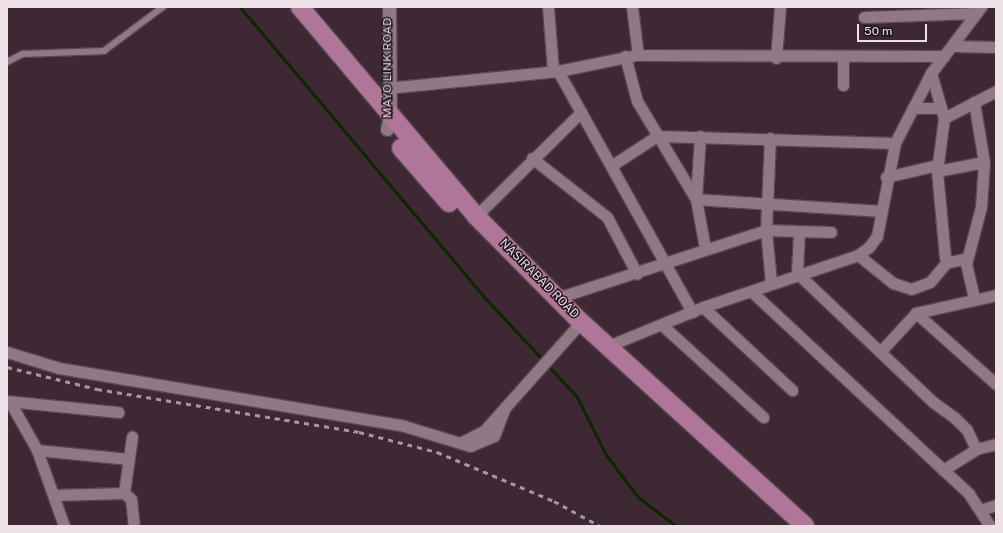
<!DOCTYPE html>
<html>
<head>
<meta charset="utf-8">
<style>
	body { margin:0 }
	#map { position:relative; width:1003px; height:533px; overflow:hidden; background:#3d2834; font-family:"Public Sans",sans-serif }
	div>[style] { position:absolute }
	[style*='--x'] { left:calc(var(--x)*1px); top:calc(var(--y)*1px); width:calc(var(--w)*1px); rotate:calc(var(--a)*1deg) }
	.stream>* { height:3px; margin:-1.5px; padding:0 1.5px; transform-origin:1.5px; border-radius:1.5px; background:#0f2500 }
	.roads { filter:drop-shadow(1px 0 #584751) drop-shadow(-1px 0 #584751) drop-shadow(0 1px #584751) drop-shadow(0 -1px #584751) }
	.service>* { height:5.5px; margin:-2.75px; padding:0 2.75px; transform-origin:2.75px; border-radius:2.75px; background:#907886 }
	.minor>* { height:11px; margin:-5.5px; padding:0 5.5px; transform-origin:5.5px; border-radius:5.5px; background:#907886 }
	.tertiary>* { height:13px; margin:-6.5px; padding:0 6.5px; transform-origin:6.5px; border-radius:6.5px; background:#907886 }
	.trunk>* { height:18px; margin:-9px; padding:0 9px; transform-origin:9px; border-radius:9px; background:#b07699 }
	.rail>* { height:3px; margin-top:-1.5px; transform-origin:0; background:repeating-linear-gradient(90deg,#a897a0 0 5px,transparent 0 10px) }
	span { translate:-50% -50%; white-space:nowrap; text-align:center; line-height:1.15; -webkit-text-stroke:3px #1e151a; paint-order:stroke }
	.street-label { font-size:12px; color:#efe1e8 }
	.frame { position:absolute; inset:0; border:8px solid #efe1e8; pointer-events:none }
	.scale { position:absolute; left:857px; top:24px; width:70px; height:18px; box-sizing:border-box; border:2px solid #efe1e8; border-top:0; padding-left:5px; font-size:12px; line-height:14px; white-space:nowrap; color:#efe1e8; -webkit-text-stroke:3px #1e151a; paint-order:stroke }
</style>
</head>
<body>
<div id="map">
	<div class="stream">
		<div style="--x:240;--y:7;--w:382;--a:49.9"></div>
		<div style="--x:486;--y:299;--w:79;--a:47"></div>
		<div style="--x:551;--y:369;--w:38;--a:47"></div>
		<div style="--x:577;--y:397;--w:65;--a:63.4"></div>
		<div style="--x:606;--y:455;--w:53;--a:52.7"></div>
		<div style="--x:638;--y:497;--w:48;--a:37.3"></div>
	</div>
	<div class="roads">
		<div class="service">
			<div style="--x:7;--y:62;--w:18;--a:-27"></div>
			<div style="--x:23;--y:54;--w:81;--a:-2.1"></div>
			<div style="--x:104;--y:51;--w:74;--a:-36.7"></div>
		</div>
		<div class="minor">
			<div style="--x:548;--y:7;--w:64;--a:85.5"></div>
			<div style="--x:632;--y:7;--w:48;--a:82.9"></div>
			<div style="--x:638;--y:55;--w:306;--a:0.2"></div>
			<div style="--x:864;--y:17;--w:112;--a:-2"></div>
			<div style="--x:954;--y:46;--w:42;--a:1.4"></div>
			<div style="--x:625;--y:56;--w:47;--a:75.1"></div>
			<div style="--x:637;--y:101;--w:114;--a:59"></div>
			<div style="--x:696;--y:199;--w:185;--a:3.7"></div>
			<div style="--x:776;--y:58;--w:51;--a:-85.5"></div>
			<div style="--x:843;--y:58;--w:27;--a:90"></div>
			<div style="--x:558;--y:71;--w:276;--a:60.9"></div>
			<div style="--x:931;--y:73;--w:47;--a:73.9"></div>
			<div style="--x:944;--y:118;--w:53;--a:97.5"></div>
			<div style="--x:937;--y:171;--w:87;--a:84.7"></div>
			<div style="--x:945;--y:258;--w:6;--a:39"></div>
			<div style="--x:950;--y:262;--w:17;--a:-13"></div>
			<div style="--x:387;--y:88;--w:172;--a:-5.7"></div>
			<div style="--x:558;--y:71;--w:76;--a:-11.5"></div>
			<div style="--x:913;--y:108;--w:28;--a:0"></div>
			<div style="--x:944;--y:118;--w:59;--a:-27.4"></div>
			<div style="--x:700;--y:136;--w:63;--a:93.6"></div>
			<div style="--x:696;--y:199;--w:50;--a:79.6"></div>
			<div style="--x:770;--y:138;--w:92;--a:92.5"></div>
			<div style="--x:766;--y:230;--w:53;--a:84.6"></div>
			<div style="--x:532;--y:158;--w:95;--a:38.2"></div>
			<div style="--x:607;--y:217;--w:64;--a:62.2"></div>
			<div style="--x:611;--y:166;--w:55;--a:-33.1"></div>
			<div style="--x:657;--y:136;--w:238;--a:1.7"></div>
			<div style="--x:937;--y:171;--w:48;--a:-10.8"></div>
			<div style="--x:886;--y:177;--w:52;--a:-13.2"></div>
			<div style="--x:476;--y:216;--w:148;--a:-44.7"></div>
			<div style="--x:799;--y:232;--w:41;--a:92.8"></div>
			<div style="--x:797;--y:273;--w:187;--a:43.5"></div>
			<div style="--x:933;--y:402;--w:26;--a:36"></div>
			<div style="--x:954;--y:417;--w:18;--a:45"></div>
			<div style="--x:967;--y:430;--w:21;--a:65"></div>
			<div style="--x:858;--y:255;--w:45;--a:38.7"></div>
			<div style="--x:893;--y:283;--w:19;--a:18"></div>
			<div style="--x:911;--y:289;--w:20;--a:-20"></div>
			<div style="--x:930;--y:282;--w:26;--a:-50"></div>
			<div style="--x:752;--y:292;--w:296;--a:42.9"></div>
			<div style="--x:969;--y:494;--w:38;--a:57"></div>
			<div style="--x:557;--y:298;--w:220;--a:-18"></div>
			<div style="--x:766;--y:230;--w:65;--a:1.8"></div>
			<div style="--x:974;--y:298;--w:35;--a:-103"></div>
			<div style="--x:966;--y:264;--w:59;--a:-75.3"></div>
			<div style="--x:981;--y:207;--w:45;--a:-86.2"></div>
			<div style="--x:984;--y:162;--w:61;--a:-99.5"></div>
			<div style="--x:703;--y:307;--w:122;--a:43"></div>
			<div style="--x:916;--y:313;--w:107;--a:41.6"></div>
			<div style="--x:662;--y:325;--w:137;--a:42.3"></div>
			<div style="--x:608;--y:346;--w:103;--a:-22.3"></div>
			<div style="--x:703;--y:307;--w:163;--a:-18.5"></div>
			<div style="--x:858;--y:255;--w:14;--a:-36"></div>
			<div style="--x:869;--y:247;--w:14;--a:-54"></div>
			<div style="--x:877;--y:236;--w:95;--a:-79"></div>
			<div style="--x:895;--y:143;--w:79;--a:-62.8"></div>
			<div style="--x:931;--y:73;--w:83;--a:-52.9"></div>
			<div style="--x:7;--y:352;--w:54;--a:17.1"></div>
			<div style="--x:59;--y:368;--w:350;--a:9.5"></div>
			<div style="--x:404;--y:426;--w:69;--a:16.9"></div>
			<div style="--x:470;--y:446;--w:26;--a:-23"></div>
			<div style="--x:494;--y:436;--w:31;--a:-69"></div>
			<div style="--x:880;--y:352;--w:53;--a:-47.3"></div>
			<div style="--x:916;--y:313;--w:82;--a:-12.7"></div>
			<div style="--x:7;--y:401;--w:112;--a:5.7"></div>
			<div style="--x:10;--y:402;--w:55;--a:60.6"></div>
			<div style="--x:37;--y:450;--w:81;--a:70.4"></div>
			<div style="--x:462;--y:442;--w:25;--a:-27"></div>
			<div style="--x:484;--y:431;--w:146;--a:-48.3"></div>
			<div style="--x:37;--y:450;--w:92;--a:5.6"></div>
			<div style="--x:943;--y:470;--w:39;--a:-32"></div>
			<div style="--x:976;--y:449;--w:21;--a:-14"></div>
			<div style="--x:124;--y:493;--w:9;--a:41"></div>
			<div style="--x:131;--y:499;--w:27;--a:84"></div>
			<div style="--x:54;--y:495;--w:70;--a:-1.6"></div>
			<div style="--x:124;--y:493;--w:57;--a:-81.9"></div>
			<div style="--x:980;--y:510;--w:17;--a:-17"></div>
		</div>
		<div class="tertiary">
			<div style="--x:387;--y:129;--w:13;--a:-77"></div>
			<div style="--x:390;--y:116;--w:109;--a:-90.5"></div>
		</div>
		<div class="trunk">
			<div style="--x:300;--y:7;--w:273;--a:49.9"></div>
			<div style="--x:476;--y:216;--w:149;--a:45.3"></div>
			<div style="--x:581;--y:322;--w:303;--a:42.3"></div>
			<div style="--x:401;--y:148;--w:73;--a:48.9"></div>
		</div>
	</div>
	<div class="rail">
		<div style="--x:7;--y:367;--w:93;--a:13.7"></div>
		<div style="--x:97;--y:389;--w:266;--a:9.3"></div>
		<div style="--x:359;--y:432;--w:81;--a:14.4"></div>
		<div style="--x:437;--y:452;--w:127;--a:22.7"></div>
		<div style="--x:554;--y:501;--w:52;--a:28.5"></div>
	</div>
	<div class="street-label">
		<span style="left:388px;top:68px;rotate:-90deg">MAYO LINK ROAD</span>
		<span style="left:539px;top:279px;rotate:45deg">NASIRABAD ROAD</span>
	</div>
	<div class="frame"></div>
	<div class="scale">50 m</div>
</div>
</body>
</html>
